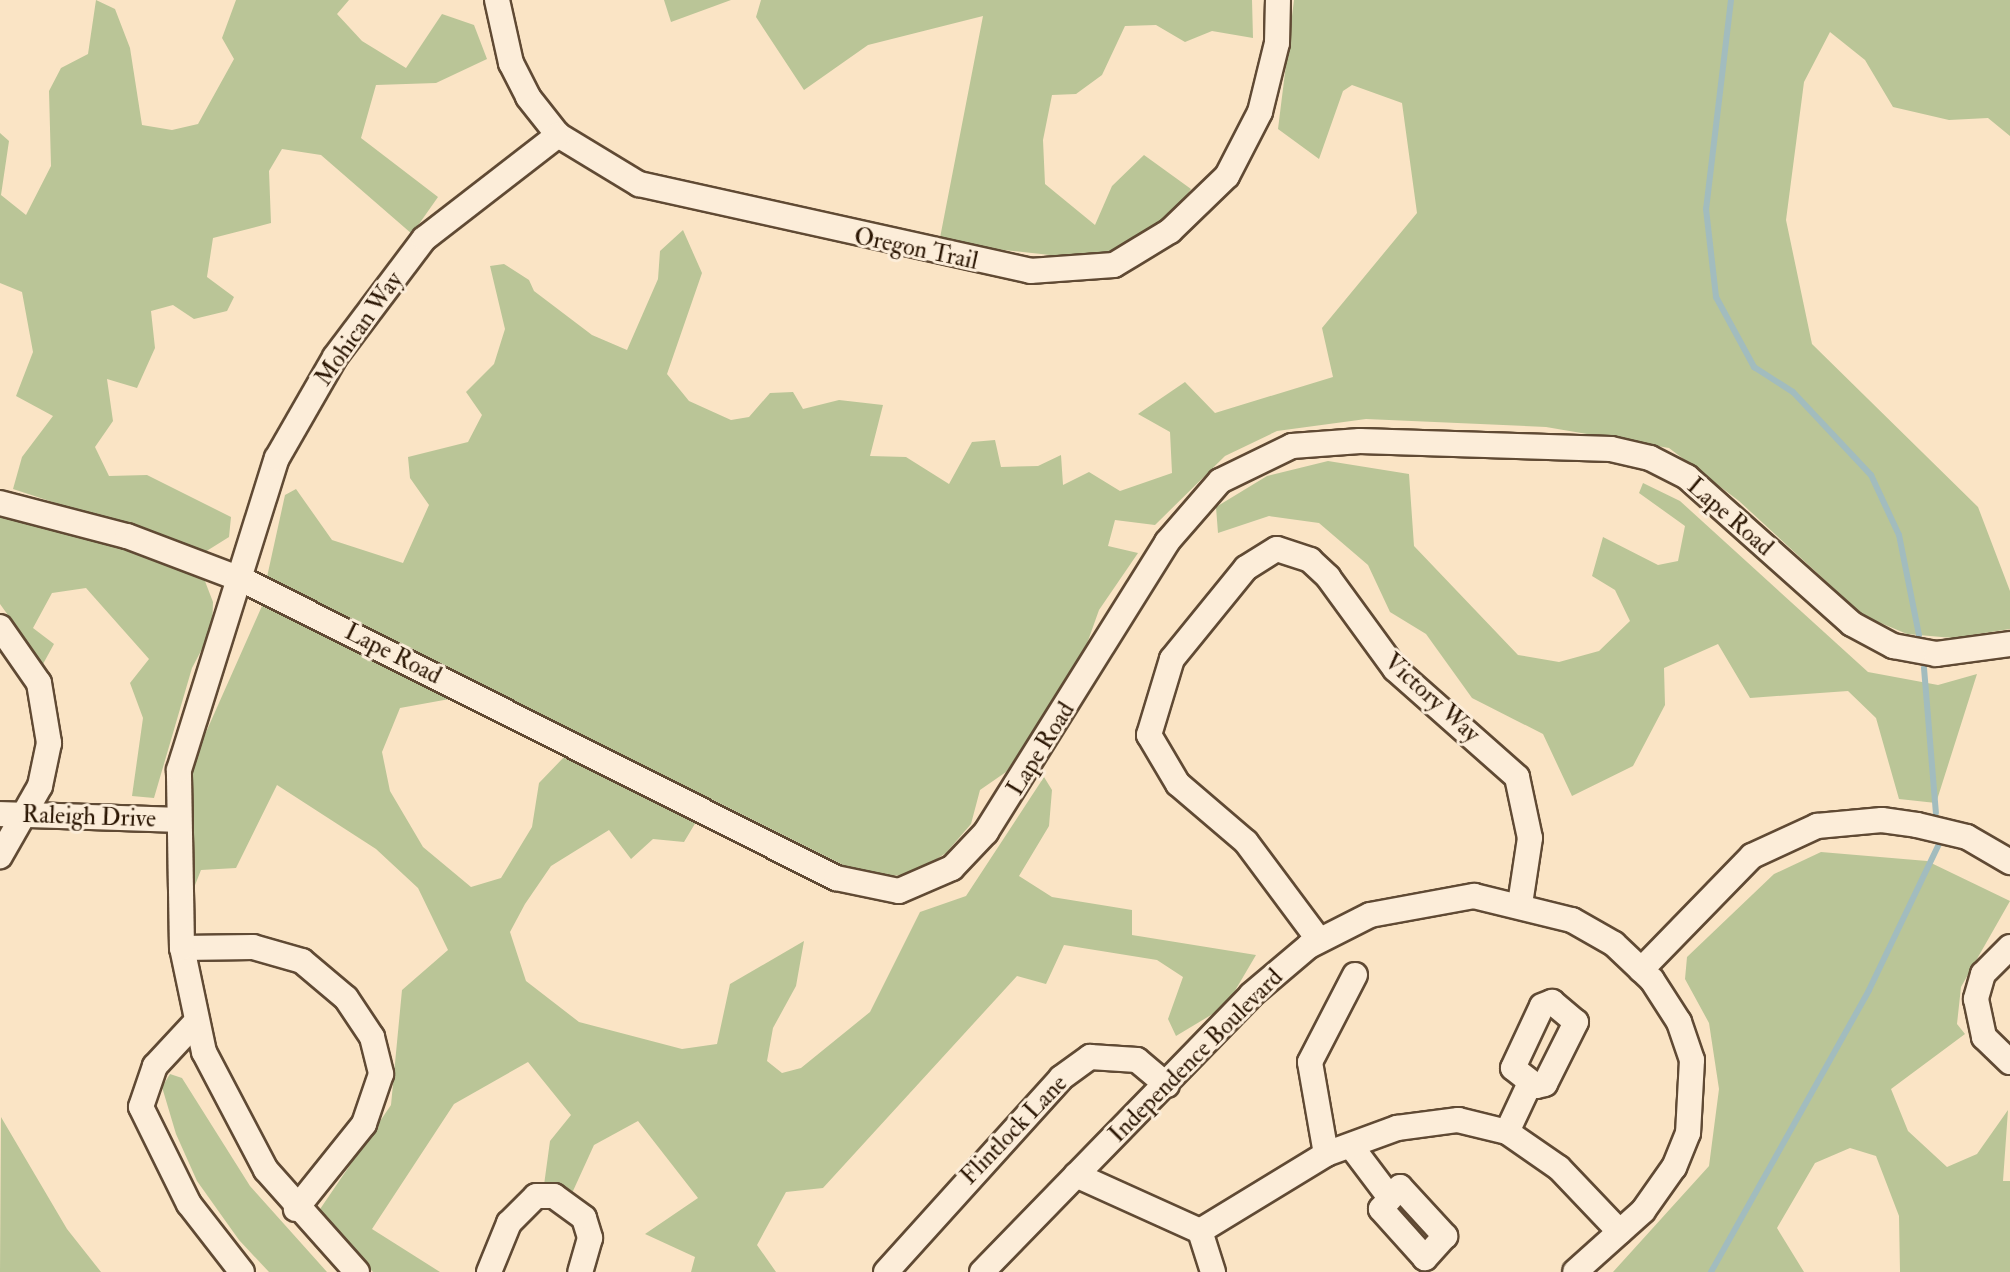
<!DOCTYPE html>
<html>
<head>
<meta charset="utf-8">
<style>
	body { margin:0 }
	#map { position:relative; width:2010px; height:1272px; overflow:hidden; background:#fae4c5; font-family:"IM FELL Double Pica",serif }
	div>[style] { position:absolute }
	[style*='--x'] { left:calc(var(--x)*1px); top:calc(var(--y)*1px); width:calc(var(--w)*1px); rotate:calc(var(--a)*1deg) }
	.green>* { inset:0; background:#bac597 }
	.stream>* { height:6px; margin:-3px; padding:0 3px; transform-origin:3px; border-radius:3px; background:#a2bcbe }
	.roads { filter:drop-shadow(2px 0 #604a34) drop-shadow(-2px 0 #604a34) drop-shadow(0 2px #604a34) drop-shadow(0 -2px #604a34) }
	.minor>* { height:24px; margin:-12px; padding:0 12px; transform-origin:12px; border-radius:12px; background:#fcedd9 }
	span { translate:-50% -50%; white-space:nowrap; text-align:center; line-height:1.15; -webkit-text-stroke:6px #fcedd9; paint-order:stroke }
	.street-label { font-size:24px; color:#2c1704 }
</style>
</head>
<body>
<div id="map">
	<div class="green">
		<div style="clip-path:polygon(96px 0,115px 9px,130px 48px,142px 125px,172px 130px,198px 124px,234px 59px,222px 38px,236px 0,349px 0,337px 14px,362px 41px,406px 68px,442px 14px,474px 25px,487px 59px,436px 83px,376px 85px,361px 138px,438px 197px,412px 234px,321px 155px,282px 149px,269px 171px,271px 223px,213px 238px,207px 277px,234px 297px,227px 311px,194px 319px,173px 305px,151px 311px,155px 348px,137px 388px,107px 379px,113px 421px,95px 447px,109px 476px,147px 475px,231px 517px,229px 537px,205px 552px,13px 489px,22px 457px,53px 416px,16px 396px,33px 352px,22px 292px,0 283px,0 133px,9px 141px,1px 195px,26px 215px,51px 166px,49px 91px,61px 68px,88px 54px)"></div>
		<div style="clip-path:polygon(664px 0,731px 0,671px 22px)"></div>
		<div style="clip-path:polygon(761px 0,1252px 0,1253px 38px,1212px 31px,1185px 42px,1156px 25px,1125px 26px,1102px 75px,1076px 94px,1052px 95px,1043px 140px,1045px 184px,1095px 225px,1112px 186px,1144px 155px,1191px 189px,1172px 216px,1115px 254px,1087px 259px,939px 243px,983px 16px,868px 45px,804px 90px,756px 17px)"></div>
		<div style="clip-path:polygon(1294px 0,2010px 0,2010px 136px,1988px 118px,1949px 120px,1893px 107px,1865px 60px,1830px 32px,1804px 82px,1786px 220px,1812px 344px,1978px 507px,2010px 591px,2010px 629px,1953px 638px,1907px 634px,1864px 616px,1739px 501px,1669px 448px,1546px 427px,1366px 419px,1277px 431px,1225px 456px,1155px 525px,1115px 520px,1108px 546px,1138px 553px,1099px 610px,1079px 666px,1006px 772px,980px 790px,971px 824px,946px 853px,912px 875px,879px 876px,847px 867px,267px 577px,285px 495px,296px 489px,332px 540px,403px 563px,429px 505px,410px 478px,408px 457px,468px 442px,482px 415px,466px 392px,494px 364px,505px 329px,490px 266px,504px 264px,529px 280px,534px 291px,592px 335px,627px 350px,658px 279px,660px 251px,683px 230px,702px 273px,667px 374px,689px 401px,731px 420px,749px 417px,770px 393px,793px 392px,803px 409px,839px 400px,883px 405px,870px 456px,906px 457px,949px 484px,972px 442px,995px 440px,1001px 467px,1038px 466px,1061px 455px,1063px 485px,1089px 472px,1120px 491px,1172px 473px,1170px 432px,1138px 414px,1185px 382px,1215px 413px,1333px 377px,1322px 328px,1417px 213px,1402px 103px,1352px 85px,1343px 91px,1319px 159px,1278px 129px)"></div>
		<div style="clip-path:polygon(1328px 461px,1409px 474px,1414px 546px,1518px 655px,1559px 662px,1599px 651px,1630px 621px,1615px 590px,1592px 576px,1603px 537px,1658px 565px,1678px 561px,1685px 526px,1639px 493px,1643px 483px,1680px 501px,1868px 672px,1938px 685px,1977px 674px,1936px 803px,1899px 799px,1876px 718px,1848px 691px,1750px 698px,1718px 644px,1664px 668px,1665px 705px,1633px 766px,1572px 796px,1543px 734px,1472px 698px,1426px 634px,1390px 612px,1368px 565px,1319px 523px,1269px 516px,1218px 533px,1216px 507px,1267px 476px)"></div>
		<div style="clip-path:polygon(0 517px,107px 541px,203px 576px,213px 602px,212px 630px,192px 668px,154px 798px,132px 796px,143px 718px,130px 683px,149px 659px,86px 588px,52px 593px,33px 628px,54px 644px,43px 664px,0 604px)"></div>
		<div style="clip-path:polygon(262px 606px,455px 698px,400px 708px,382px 752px,390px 791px,423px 847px,471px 887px,501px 878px,532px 827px,539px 783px,565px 756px,696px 822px,684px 842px,653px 839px,631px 859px,609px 830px,551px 866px,525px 904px,510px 932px,526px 981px,579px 1022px,682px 1049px,717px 1044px,730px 984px,804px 941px,796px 986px,773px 1028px,767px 1061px,782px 1073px,801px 1068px,870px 1012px,920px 912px,966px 896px,1044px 777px,1052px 790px,1049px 826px,1019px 876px,1052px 897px,1132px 910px,1132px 935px,1256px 955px,1226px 1006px,1176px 1036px,1168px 1019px,1183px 977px,1157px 960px,1064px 945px,1046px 984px,1017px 976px,823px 1188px,786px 1192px,757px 1245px,776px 1272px,691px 1272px,695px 1257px,645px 1234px,698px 1198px,638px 1121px,594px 1145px,573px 1191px,544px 1185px,550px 1141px,571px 1115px,528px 1062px,454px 1104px,372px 1229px,440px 1272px,373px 1272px,316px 1215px,391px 1105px,402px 990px,448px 950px,418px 888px,376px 849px,277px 785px,236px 868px,201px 870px,188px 903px,191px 766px)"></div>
		<div style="clip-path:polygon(1821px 852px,1927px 861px,2010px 901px,1961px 987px,1957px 1024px,1965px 1034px,1891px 1089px,1908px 1131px,1947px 1167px,1977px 1154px,2008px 1110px,2003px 1181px,2010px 1181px,2010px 1272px,1900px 1272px,1899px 1216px,1876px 1156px,1850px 1148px,1815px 1163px,1777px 1228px,1804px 1272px,1613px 1272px,1709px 1166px,1719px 1089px,1709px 1023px,1685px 979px,1687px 957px,1774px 874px)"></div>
		<div style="clip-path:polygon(170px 1074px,182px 1078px,250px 1186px,327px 1272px,269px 1272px,239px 1240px,197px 1181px,176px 1134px,162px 1087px)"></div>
		<div style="clip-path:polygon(1px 1117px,67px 1229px,101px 1272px,0 1272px)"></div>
	</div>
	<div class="stream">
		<div style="--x:1731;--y:0;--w:210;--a:96.8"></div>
		<div style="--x:1706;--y:209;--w:89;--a:83.5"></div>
		<div style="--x:1716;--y:297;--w:80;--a:61.5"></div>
		<div style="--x:1754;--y:367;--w:46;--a:32.7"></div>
		<div style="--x:1793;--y:392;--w:114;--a:46.8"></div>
		<div style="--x:1871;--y:475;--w:66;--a:65"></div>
		<div style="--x:1899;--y:535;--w:102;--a:78.7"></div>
		<div style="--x:1924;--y:668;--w:145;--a:85.3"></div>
		<div style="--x:1711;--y:1272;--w:323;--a:-60.7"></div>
		<div style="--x:1869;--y:990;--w:160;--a:-64.4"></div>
	</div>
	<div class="roads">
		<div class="minor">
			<div style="--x:497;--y:0;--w:65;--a:77.5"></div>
			<div style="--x:511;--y:63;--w:38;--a:63"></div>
			<div style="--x:528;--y:97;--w:48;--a:51.7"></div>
			<div style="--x:558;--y:135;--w:95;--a:31.2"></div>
			<div style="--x:639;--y:184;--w:401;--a:12.5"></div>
			<div style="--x:1030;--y:271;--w:84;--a:-4.1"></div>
			<div style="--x:1114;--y:265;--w:66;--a:-31.3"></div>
			<div style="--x:1170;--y:231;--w:79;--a:-44"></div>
			<div style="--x:1227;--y:176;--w:72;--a:-62.7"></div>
			<div style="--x:1260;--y:112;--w:71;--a:-76.2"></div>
			<div style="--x:1277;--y:43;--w:43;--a:-88.7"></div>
			<div style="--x:0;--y:503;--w:131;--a:14.6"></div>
			<div style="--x:127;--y:536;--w:124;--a:20.8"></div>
			<div style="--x:243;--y:580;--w:664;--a:26.68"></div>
			<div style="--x:836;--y:878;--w:64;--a:11.7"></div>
			<div style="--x:899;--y:891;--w:58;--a:-23.5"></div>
			<div style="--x:952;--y:868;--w:50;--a:-46.6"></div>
			<div style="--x:986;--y:832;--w:342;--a:-58"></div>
			<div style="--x:1167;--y:542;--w:81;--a:-49"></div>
			<div style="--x:1220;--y:481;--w:80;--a:-25.9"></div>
			<div style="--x:1292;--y:446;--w:68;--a:-4.2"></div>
			<div style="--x:1360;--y:441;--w:251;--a:1.8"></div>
			<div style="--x:1611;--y:449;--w:40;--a:13"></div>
			<div style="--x:1650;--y:458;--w:42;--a:27.2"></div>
			<div style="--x:1687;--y:477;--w:221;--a:41.7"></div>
			<div style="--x:1852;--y:624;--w:47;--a:28.2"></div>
			<div style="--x:1893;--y:646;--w:44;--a:10.5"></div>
			<div style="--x:1936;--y:654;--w:75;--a:-7.7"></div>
			<div style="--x:0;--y:627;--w:68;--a:55.1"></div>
			<div style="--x:39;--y:683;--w:61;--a:80.5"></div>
			<div style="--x:49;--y:743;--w:44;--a:101.8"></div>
			<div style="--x:40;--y:786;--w:81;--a:119.7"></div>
			<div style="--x:0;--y:814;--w:177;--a:1.9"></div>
			<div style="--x:1319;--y:940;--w:122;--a:-126.7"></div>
			<div style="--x:1246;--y:842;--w:89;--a:-139.5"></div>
			<div style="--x:1178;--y:784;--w:57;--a:-120.6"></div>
			<div style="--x:1149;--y:735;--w:79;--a:-73.2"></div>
			<div style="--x:1172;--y:659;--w:117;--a:-50.9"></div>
			<div style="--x:1246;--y:568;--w:36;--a:-32"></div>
			<div style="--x:1277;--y:549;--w:35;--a:18"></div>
			<div style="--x:1310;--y:560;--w:25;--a:43"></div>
			<div style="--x:1328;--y:577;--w:114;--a:53.9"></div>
			<div style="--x:1395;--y:669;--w:163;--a:41.5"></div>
			<div style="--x:1517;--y:777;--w:62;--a:78"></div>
			<div style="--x:1530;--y:838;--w:67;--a:98.6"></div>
			<div style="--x:2010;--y:947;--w:38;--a:135"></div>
			<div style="--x:1983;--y:974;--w:26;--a:106"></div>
			<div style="--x:1976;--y:999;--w:39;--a:78"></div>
			<div style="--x:1984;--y:1037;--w:36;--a:44"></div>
			<div style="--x:182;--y:948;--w:71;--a:-0.8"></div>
			<div style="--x:253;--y:947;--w:51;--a:15.9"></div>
			<div style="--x:302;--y:961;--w:57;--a:40.1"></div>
			<div style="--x:346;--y:998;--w:47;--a:56.3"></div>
			<div style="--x:372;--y:1037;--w:38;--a:76"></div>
			<div style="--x:381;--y:1074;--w:53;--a:108.8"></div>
			<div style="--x:364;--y:1124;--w:109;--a:128.7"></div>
			<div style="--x:1641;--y:970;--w:159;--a:-45.8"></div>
			<div style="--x:1752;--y:856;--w:72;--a:-24.8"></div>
			<div style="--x:1817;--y:826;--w:65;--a:-5.3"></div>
			<div style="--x:1882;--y:820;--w:35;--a:8"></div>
			<div style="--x:1917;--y:825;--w:51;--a:13.5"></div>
			<div style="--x:1967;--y:837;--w:50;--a:30.2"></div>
			<div style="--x:1552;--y:1002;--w:31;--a:40"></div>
			<div style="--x:1576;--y:1022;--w:69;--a:116.6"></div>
			<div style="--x:1545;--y:1084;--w:9;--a:167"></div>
			<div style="--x:1536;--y:1086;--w:29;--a:-142"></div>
			<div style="--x:1513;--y:1068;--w:68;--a:-64.9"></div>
			<div style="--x:1542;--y:1006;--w:11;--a:-22"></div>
			<div style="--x:195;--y:1023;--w:59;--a:132.9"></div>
			<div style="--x:155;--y:1066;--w:43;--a:108.9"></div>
			<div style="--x:141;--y:1107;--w:108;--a:63.7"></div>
			<div style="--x:189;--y:1204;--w:86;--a:52.1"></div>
			<div style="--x:1507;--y:1132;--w:54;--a:-64.9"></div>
			<div style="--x:1351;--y:1146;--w:61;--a:52.9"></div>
			<div style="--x:1326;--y:1154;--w:93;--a:-99.9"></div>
			<div style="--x:1310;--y:1062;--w:98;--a:-62.7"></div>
			<div style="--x:1076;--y:1175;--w:136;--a:24.3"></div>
			<div style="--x:1200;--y:1231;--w:43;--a:72.4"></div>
			<div style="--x:1400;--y:1187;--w:67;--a:47.4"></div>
			<div style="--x:1445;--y:1236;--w:30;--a:132"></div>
			<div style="--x:1425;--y:1258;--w:66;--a:-131.9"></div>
			<div style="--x:1381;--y:1209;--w:29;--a:-49"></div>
			<div style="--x:1200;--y:1231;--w:148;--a:-31.4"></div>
			<div style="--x:1326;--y:1154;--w:76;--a:-20.1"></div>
			<div style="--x:1397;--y:1128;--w:62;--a:-7.5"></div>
			<div style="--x:1458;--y:1120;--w:50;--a:13.8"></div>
			<div style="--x:1507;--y:1132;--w:63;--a:34.7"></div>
			<div style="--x:1559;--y:1168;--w:88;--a:46.4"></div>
			<div style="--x:357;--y:1272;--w:137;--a:-131.7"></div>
			<div style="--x:266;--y:1170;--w:133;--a:-117.7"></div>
			<div style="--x:204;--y:1052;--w:106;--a:-101.9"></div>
			<div style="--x:182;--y:948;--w:178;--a:-91"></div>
			<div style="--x:179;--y:770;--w:327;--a:-72.6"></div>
			<div style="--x:277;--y:458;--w:116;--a:-60.1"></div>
			<div style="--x:335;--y:357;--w:148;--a:-53"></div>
			<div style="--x:424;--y:239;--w:170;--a:-37.8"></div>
			<div style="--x:489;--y:1272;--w:53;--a:-67.8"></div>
			<div style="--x:509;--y:1223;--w:38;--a:-45"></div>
			<div style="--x:536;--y:1196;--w:18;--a:0"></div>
			<div style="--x:554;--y:1196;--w:37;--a:36"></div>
			<div style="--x:584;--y:1218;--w:21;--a:73"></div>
			<div style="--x:590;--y:1238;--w:35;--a:106"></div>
			<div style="--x:886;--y:1272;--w:261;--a:-47.9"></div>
			<div style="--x:1061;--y:1078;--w:36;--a:-36"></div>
			<div style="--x:1090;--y:1057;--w:47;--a:3.7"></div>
			<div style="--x:1137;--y:1060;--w:39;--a:40"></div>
			<div style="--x:982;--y:1272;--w:386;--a:-45.8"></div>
			<div style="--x:1251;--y:995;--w:76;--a:-40.2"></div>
			<div style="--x:1309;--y:946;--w:68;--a:-26.9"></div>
			<div style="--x:1370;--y:915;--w:106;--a:-10.4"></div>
			<div style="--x:1474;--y:896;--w:101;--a:13.8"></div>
			<div style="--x:1572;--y:920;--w:48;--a:29.7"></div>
			<div style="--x:1614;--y:944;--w:52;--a:43.5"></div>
			<div style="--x:1652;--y:980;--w:50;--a:57.3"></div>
			<div style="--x:1679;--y:1022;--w:40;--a:71.1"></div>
			<div style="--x:1692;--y:1060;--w:73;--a:93.1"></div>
			<div style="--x:1688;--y:1133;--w:37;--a:112"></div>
			<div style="--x:1674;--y:1167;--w:54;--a:125.2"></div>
			<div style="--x:1643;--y:1211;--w:91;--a:138.1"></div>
		</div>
	</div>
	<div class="street-label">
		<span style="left:916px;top:249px;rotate:12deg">Oregon Trail</span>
		<span style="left:359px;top:329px;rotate:-55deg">Mohican Way</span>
		<span style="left:1730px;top:517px;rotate:41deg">Lape Road</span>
		<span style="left:393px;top:654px;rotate:27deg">Lape Road</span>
		<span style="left:1432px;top:698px;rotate:42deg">Victory Way</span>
		<span style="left:1041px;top:749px;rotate:-58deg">Lape Road</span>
		<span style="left:89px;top:817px;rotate:2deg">Raleigh Drive</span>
		<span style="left:1196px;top:1056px;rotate:-45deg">Independence Boulevard</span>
		<span style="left:1014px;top:1130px;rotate:-46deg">Flintlock Lane</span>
	</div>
</div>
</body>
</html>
